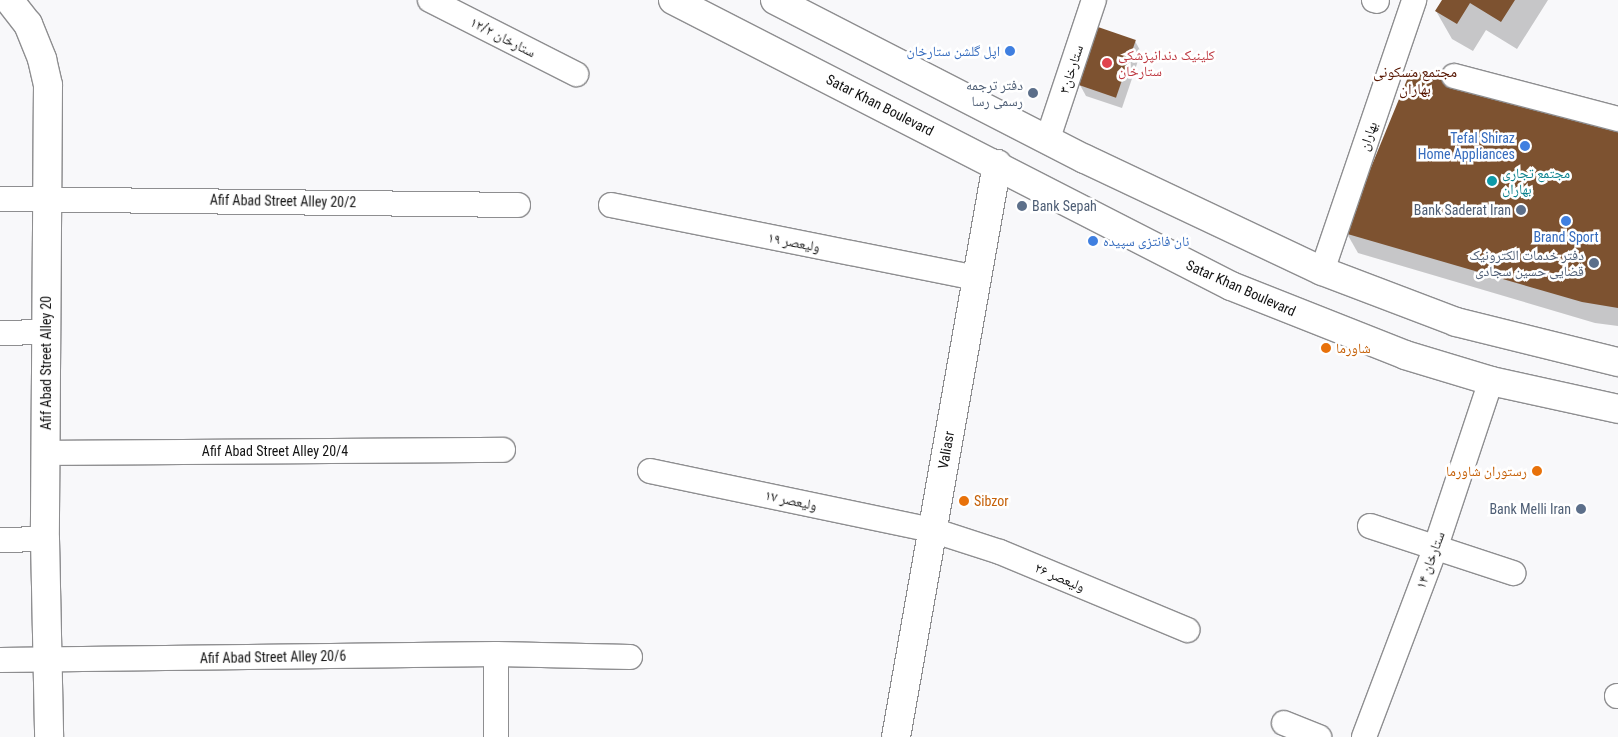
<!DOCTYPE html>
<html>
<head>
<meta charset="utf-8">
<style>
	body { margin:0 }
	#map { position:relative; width:1618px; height:737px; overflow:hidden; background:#f8f8fa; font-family:"Roboto Condensed","Noto Naskh Arabic",sans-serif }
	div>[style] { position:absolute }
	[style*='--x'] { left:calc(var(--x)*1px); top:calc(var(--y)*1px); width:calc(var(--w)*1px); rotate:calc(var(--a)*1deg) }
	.shadow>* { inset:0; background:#0003 }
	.building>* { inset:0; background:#7d5230; transform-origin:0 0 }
	.roads { filter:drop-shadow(1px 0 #8e8e90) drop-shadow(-1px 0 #8e8e90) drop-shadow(0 1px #8e8e90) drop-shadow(0 -1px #8e8e90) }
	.street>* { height:24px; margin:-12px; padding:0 12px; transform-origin:12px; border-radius:12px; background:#fff }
	.secondary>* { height:28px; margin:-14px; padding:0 14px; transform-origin:14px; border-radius:14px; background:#fff }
	.dots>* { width:14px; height:14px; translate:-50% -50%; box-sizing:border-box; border:2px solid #fff; border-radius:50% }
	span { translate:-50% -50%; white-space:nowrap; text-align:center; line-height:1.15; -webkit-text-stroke:5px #fff; paint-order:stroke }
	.street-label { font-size:14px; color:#131313 }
	.shop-label { font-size:14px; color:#366cbe }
	.right { translate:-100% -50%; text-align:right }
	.left { translate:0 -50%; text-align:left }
	.health-label { font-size:14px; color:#be3a42 }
	.service-label { font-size:14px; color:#4e5e75 }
	.culture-label { font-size:14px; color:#0d838f }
	.food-label { font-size:14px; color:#c56008 }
	.neighbourhood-label { font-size:15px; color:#561500 }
</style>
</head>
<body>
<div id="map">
	<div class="shadow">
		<div style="clip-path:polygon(1443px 0,1548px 0,1517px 49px,1486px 30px,1473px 51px,1452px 39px,1436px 11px)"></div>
		<div style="clip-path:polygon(1135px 41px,1141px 52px,1122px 108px,1086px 96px,1080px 85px)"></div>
		<div style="clip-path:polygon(1618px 131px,1618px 326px,1595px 323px,1358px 253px,1346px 232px)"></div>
	</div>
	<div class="building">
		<div style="clip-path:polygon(1442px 0,1515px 0,1501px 22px,1470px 3px,1457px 24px,1435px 11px)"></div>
		<div style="left:1098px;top:27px;width:40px;height:61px;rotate:19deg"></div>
		<div style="clip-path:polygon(1411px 70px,1618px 130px,1618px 308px,1582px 302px,1344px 233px)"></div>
	</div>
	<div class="roads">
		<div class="street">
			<div style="--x:430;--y:0;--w:164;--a:26.9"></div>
			<div style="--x:1374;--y:0;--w:3;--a:18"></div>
			<div style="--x:1454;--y:76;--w:170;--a:14.7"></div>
			<div style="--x:1048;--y:138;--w:145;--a:-71.6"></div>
			<div style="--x:0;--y:199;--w:518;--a:0.66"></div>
			<div style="--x:611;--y:205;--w:372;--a:11.3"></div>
			<div style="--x:1322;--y:271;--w:286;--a:-71.2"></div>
			<div style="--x:0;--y:333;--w:45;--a:-1.3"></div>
			<div style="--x:47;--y:453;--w:456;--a:-0.4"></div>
			<div style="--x:650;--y:471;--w:288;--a:11.8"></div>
			<div style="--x:932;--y:530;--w:71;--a:17.9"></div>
			<div style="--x:1000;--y:552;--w:203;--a:22.6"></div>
			<div style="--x:1370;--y:526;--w:151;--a:18.2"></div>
			<div style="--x:0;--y:540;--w:45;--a:-1.3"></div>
			<div style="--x:496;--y:654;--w:83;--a:90"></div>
			<div style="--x:0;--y:660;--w:496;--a:-0.7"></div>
			<div style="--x:496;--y:654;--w:134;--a:1.3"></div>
			<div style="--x:1617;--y:696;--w:1;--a:0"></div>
			<div style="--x:1284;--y:723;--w:38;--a:22"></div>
			<div style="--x:1364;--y:737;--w:201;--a:-69.3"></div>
			<div style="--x:1435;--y:549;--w:177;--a:-71.6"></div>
		</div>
		<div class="secondary">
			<div style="--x:9;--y:0;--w:31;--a:52"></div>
			<div style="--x:28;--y:24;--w:38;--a:68"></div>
			<div style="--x:42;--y:59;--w:27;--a:77"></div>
			<div style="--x:48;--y:85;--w:454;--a:90.4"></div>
			<div style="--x:45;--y:539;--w:198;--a:88.8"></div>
			<div style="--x:673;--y:0;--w:627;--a:27.14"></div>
			<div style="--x:1231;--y:286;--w:187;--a:21.6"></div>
			<div style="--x:1405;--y:355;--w:90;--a:16.8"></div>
			<div style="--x:1491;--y:381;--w:130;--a:12.4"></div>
			<div style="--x:775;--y:0;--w:348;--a:27.2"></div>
			<div style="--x:1085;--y:159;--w:262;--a:25.3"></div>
			<div style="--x:1322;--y:271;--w:143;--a:20.8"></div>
			<div style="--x:1456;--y:322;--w:167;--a:13.9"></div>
			<div style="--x:896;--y:737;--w:582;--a:-80"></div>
		</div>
	</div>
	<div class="dots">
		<div style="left:1010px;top:51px;background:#3f7fe0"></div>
		<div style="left:1107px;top:63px;background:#e0444e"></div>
		<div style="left:1033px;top:93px;background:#5c6f8a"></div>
		<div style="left:1525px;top:146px;background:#3f7fe0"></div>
		<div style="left:1492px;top:181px;background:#0f9aa8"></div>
		<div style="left:1022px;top:206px;background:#5c6f8a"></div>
		<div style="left:1521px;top:210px;background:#5c6f8a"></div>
		<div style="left:1566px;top:221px;background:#3f7fe0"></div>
		<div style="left:1093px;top:241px;background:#3f7fe0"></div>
		<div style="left:1594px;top:263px;background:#5c6f8a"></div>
		<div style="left:1326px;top:348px;background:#e8710a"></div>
		<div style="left:1537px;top:471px;background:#e8710a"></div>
		<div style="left:964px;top:501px;background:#e8710a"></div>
		<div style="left:1581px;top:509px;background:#5c6f8a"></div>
	</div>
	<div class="street-label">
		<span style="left:503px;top:37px;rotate:27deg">۱۲/۲ ستارخان</span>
		<span style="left:1071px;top:69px;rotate:-72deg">ستارخان۳</span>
		<span style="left:880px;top:105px;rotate:27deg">Satar Khan Boulevard</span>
		<span style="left:1368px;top:136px;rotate:-71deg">بهاران</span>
		<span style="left:283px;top:201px;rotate:1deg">Afif Abad Street Alley 20/2</span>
		<span style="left:794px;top:242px;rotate:11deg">۱۹ ولیعصر</span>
		<span style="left:1241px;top:288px;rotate:24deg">Satar Khan Boulevard</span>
		<span style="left:46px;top:363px;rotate:-90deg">Afif Abad Street Alley 20</span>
		<span style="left:946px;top:450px;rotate:-80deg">Valiasr</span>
		<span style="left:275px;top:451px">Afif Abad Street Alley 20/4</span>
		<span style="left:791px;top:500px;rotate:12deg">۱۷ ولیعصر</span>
		<span style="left:1430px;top:560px;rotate:-70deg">۱۴ ستارخان</span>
		<span style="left:1060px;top:577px;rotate:23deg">۲۶ ولیعصر</span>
		<span style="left:273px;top:657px;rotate:-1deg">Afif Abad Street Alley 20/6</span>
	</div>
	<div class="shop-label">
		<span class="right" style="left:1000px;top:51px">اپل گلشن ستارخان</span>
		<span class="right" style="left:1515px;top:146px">Tefal Shiraz<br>Home Appliances</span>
		<span style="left:1566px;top:237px">Brand Sport</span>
		<span class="left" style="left:1103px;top:241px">نان فانتزی سپیده</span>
	</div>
	<div class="health-label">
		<span class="left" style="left:1118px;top:63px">کلینیک دندانپزشکی<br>ستارخان</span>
	</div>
	<div class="service-label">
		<span class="right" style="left:1023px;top:93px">دفتر ترجمه<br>رسمی رسا</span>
		<span class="left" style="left:1032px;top:206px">Bank Sepah</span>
		<span class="right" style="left:1511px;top:210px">Bank Saderat Iran</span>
		<span class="right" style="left:1584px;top:263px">دفتر خدمات الکترونیک<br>قضایی حسین سجادی</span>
		<span class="right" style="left:1571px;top:509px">Bank Melli Iran</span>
	</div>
	<div class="culture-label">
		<span class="left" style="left:1502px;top:181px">مجتمع تجاری<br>بهاران</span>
	</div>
	<div class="food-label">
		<span class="left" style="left:1336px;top:348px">شاورما</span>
		<span class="right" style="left:1527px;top:471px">رستوران شاورما</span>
		<span class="left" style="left:974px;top:501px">Sibzor</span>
	</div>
	<div class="neighbourhood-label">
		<span style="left:1415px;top:81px">مجتمع مسکونی<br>بهاران</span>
	</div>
</div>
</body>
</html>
